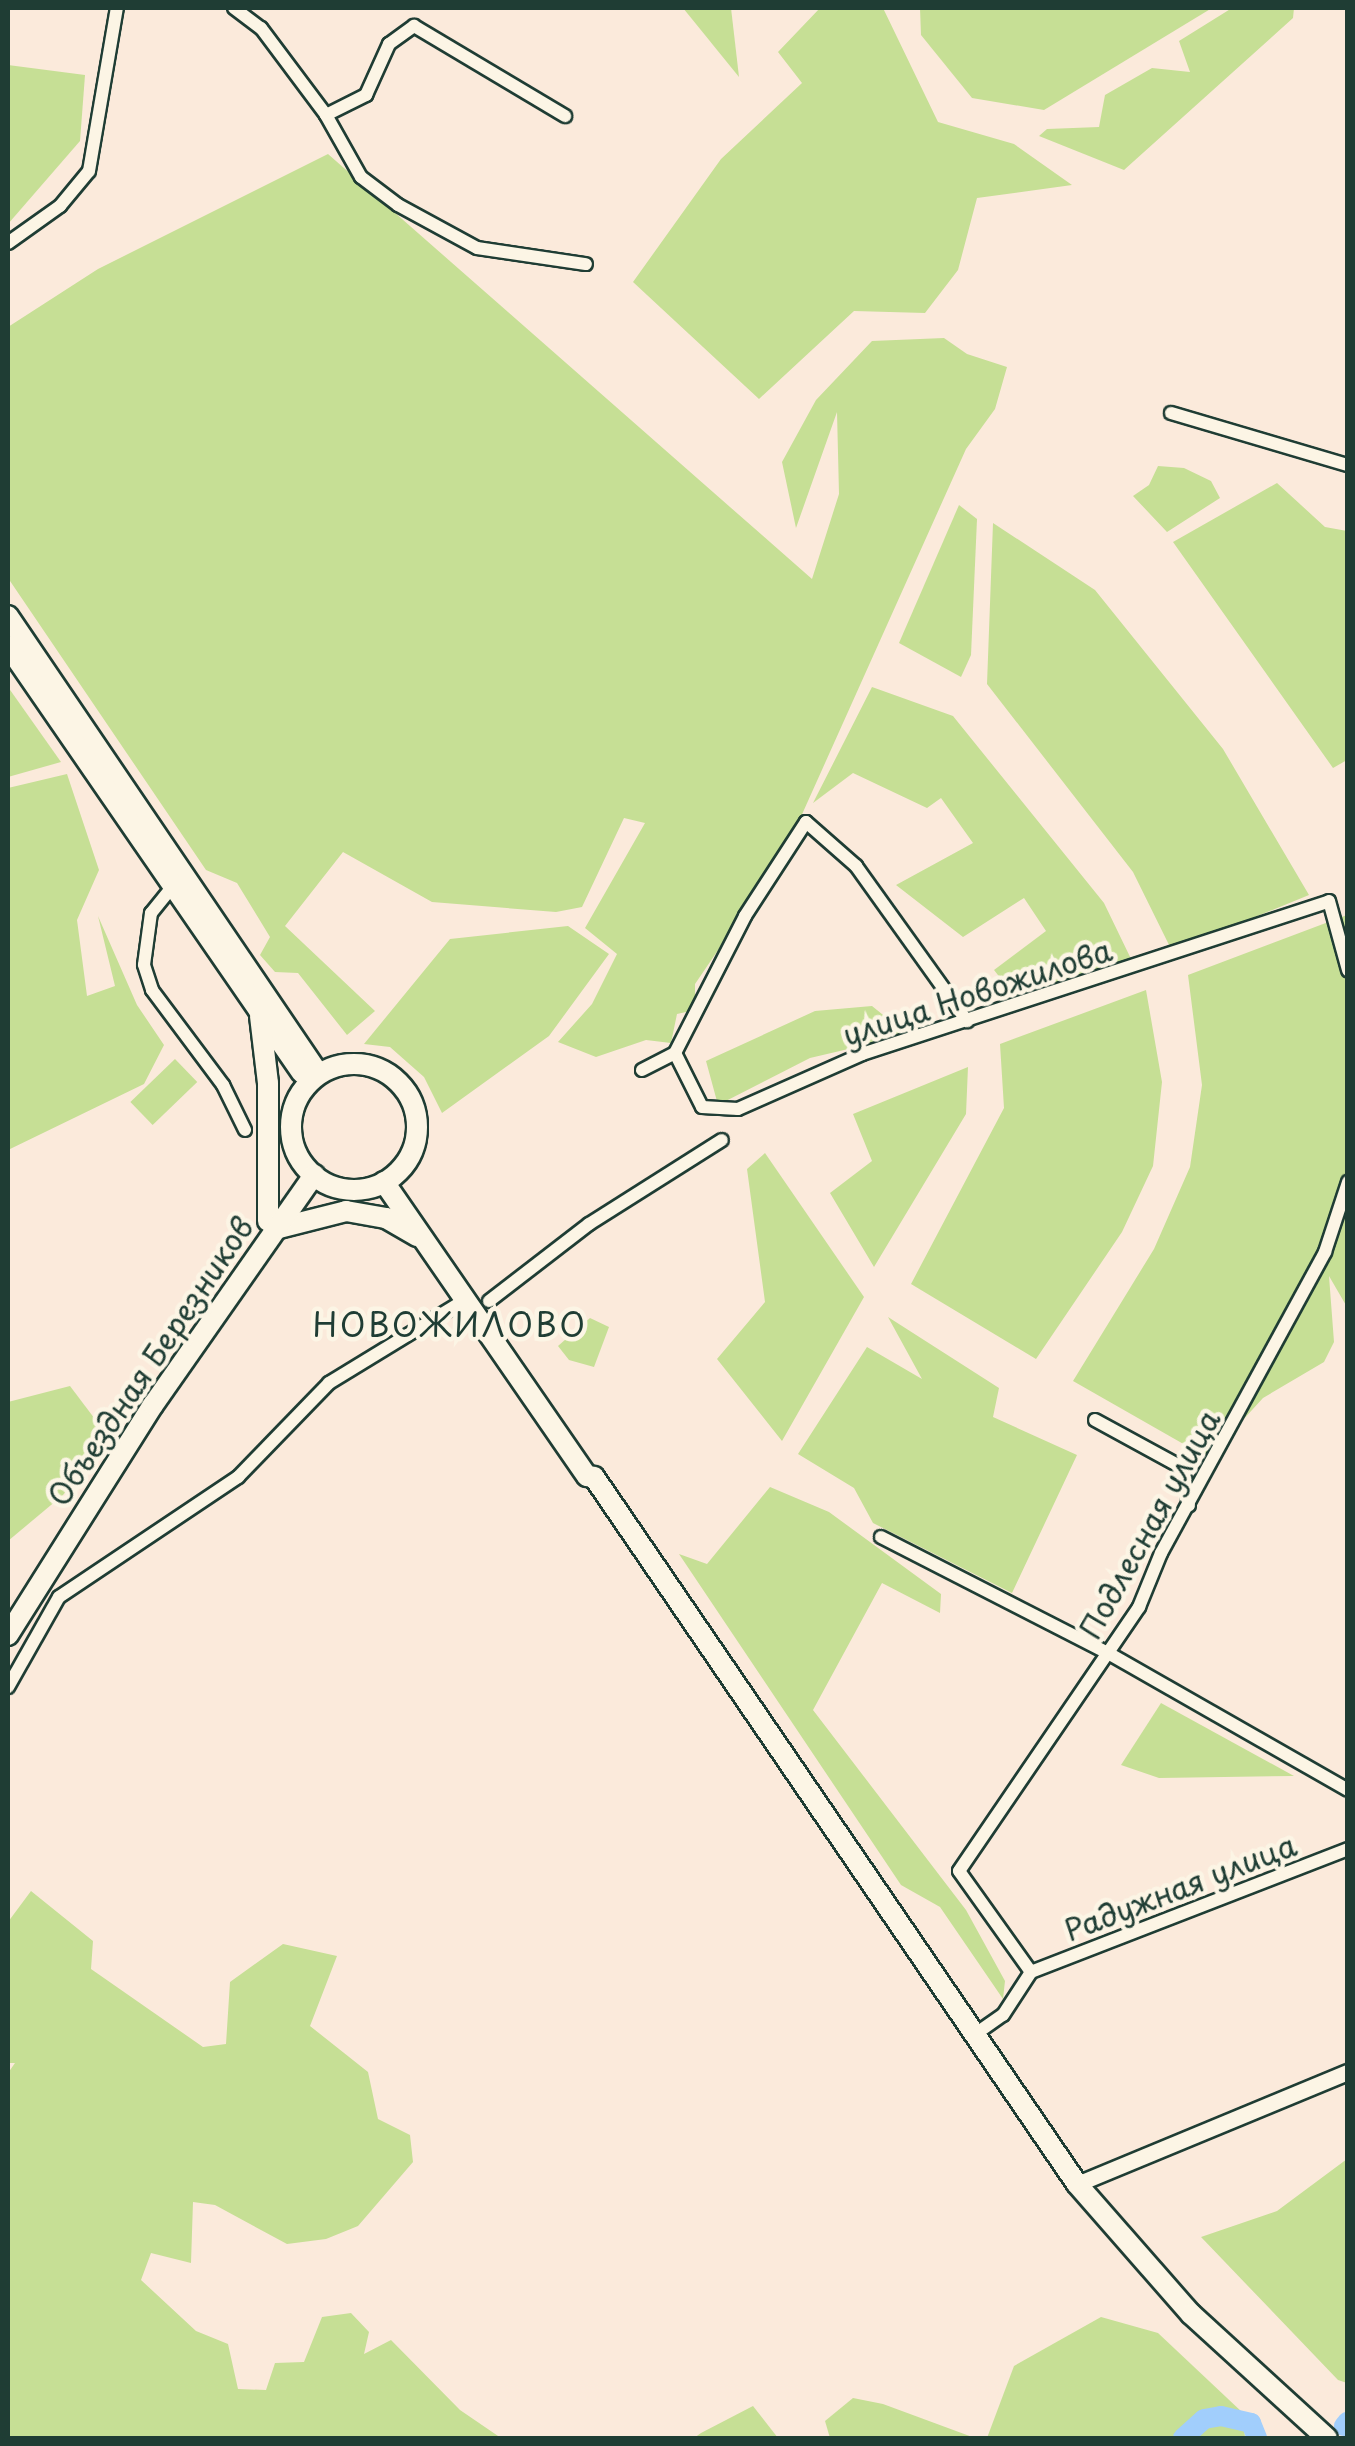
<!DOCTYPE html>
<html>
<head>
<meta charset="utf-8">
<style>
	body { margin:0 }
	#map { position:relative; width:1355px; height:2446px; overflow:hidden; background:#fbeadb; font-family:"Playpen Sans",sans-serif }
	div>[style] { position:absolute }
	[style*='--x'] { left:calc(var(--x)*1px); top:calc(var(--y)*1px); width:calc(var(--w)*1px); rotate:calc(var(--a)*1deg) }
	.green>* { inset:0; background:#c6df95; transform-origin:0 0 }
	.river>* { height:20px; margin:-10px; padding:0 10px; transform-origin:10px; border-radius:10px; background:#a1cefc }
	.roads { filter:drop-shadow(2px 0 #1f3d34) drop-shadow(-2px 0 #1f3d34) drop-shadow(0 2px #1f3d34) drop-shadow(0 -2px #1f3d34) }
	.minor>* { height:12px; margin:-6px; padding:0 6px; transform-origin:6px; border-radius:6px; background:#fcf5e5 }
	.tertiary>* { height:15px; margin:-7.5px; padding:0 7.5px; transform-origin:7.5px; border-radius:7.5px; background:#fcf5e5 }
	.primary>* { height:20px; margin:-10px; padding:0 10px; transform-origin:10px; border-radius:10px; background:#fcf5e5 }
	.trunk>* { height:20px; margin:-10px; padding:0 10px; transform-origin:10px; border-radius:10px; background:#fcf5e5 }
	.trunk>.ring { margin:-10px; padding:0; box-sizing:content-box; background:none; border:20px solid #fcf5e5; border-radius:50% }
	span { translate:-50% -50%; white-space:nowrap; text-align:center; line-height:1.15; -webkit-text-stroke:9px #fcf5e5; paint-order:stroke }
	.street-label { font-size:30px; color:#1f3d34 }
	.neighbourhood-label { font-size:32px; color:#1f3d34; letter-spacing:2.5px }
	.frame { position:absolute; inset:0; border:10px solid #1f3d34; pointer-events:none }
</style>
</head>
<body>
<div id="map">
	<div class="green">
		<div style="clip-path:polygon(683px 8px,731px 8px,739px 77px)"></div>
		<div style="clip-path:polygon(820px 8px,883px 8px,938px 122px,1014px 144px,1072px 185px,977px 198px,958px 270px,925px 313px,854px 311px,759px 399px,633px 282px,721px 159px,802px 83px,778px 52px)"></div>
		<div style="clip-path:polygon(920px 8px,1212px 8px,1044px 110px,972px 98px,921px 35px)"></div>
		<div style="clip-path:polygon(1232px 8px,1294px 8px,1293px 18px,1124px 170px,1039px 136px,1047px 129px,1099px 127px,1105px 95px,1152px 68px,1190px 72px,1179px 41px)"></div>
		<div style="clip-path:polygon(8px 65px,85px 75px,80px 141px,8px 224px)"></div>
		<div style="clip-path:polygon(328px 154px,812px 579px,839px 494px,837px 412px,796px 528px,782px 462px,816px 400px,872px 341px,944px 338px,967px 354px,1007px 367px,995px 409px,966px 449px,786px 850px,695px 984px,695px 1010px,677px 1014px,671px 1043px,646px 1040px,596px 1057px,558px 1042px,592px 1004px,617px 954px,585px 928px,645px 823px,624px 818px,582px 907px,556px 912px,432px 902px,343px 852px,285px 926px,375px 1011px,347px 1035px,298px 973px,275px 972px,260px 955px,270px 937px,237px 883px,206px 870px,8px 578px,8px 327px,98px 269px)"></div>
		<div style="clip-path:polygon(1158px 466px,1184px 468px,1211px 481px,1220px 498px,1167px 532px,1133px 496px,1149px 485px)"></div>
		<div style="clip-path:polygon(1277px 483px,1325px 527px,1347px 531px,1347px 760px,1333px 768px,1173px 542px)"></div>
		<div style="clip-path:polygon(959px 505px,977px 519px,971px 655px,961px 677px,899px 643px)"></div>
		<div style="clip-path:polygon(993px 523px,1095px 590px,1223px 749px,1309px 895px,1172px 951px,1133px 872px,987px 684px)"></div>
		<div style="clip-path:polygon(8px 687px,61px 762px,8px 777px)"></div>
		<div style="clip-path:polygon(872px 687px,953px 716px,1104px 903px,1133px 963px,1023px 1007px,994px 970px,1046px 931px,1024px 898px,963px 937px,896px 885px,973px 843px,941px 798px,927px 808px,853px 773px,813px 803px)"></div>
		<div style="clip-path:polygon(67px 774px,99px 870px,77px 920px,87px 996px,115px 986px,98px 916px,137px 1005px,164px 1045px,144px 1084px,8px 1150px,8px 788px)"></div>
		<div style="clip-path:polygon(1347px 915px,1347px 1307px,1329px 1276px,1334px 1342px,1324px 1362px,1263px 1398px,1208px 1458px,1073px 1381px,1154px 1249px,1190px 1167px,1202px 1085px,1188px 975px)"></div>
		<div style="clip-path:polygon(568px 926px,609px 954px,549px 1036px,442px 1113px,424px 1077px,390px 1047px,364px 1044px,450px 939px)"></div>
		<div style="clip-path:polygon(1146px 990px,1162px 1082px,1153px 1166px,1122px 1232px,1036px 1359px,911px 1284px,1004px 1108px,1000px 1044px)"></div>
		<div style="clip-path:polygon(872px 1006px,908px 1035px,810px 1058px,718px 1105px,706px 1061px,815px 1011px)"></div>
		<div style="left:175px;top:1059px;width:32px;height:62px;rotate:46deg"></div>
		<div style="clip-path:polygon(968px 1067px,966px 1114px,874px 1267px,830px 1193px,872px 1161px,853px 1114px)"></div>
		<div style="clip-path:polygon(765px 1153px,864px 1297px,782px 1441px,717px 1359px,765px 1302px,747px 1169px)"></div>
		<div style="clip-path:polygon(888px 1317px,999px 1388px,993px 1417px,1077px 1455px,1012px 1593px,873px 1523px,854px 1488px,798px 1454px,867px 1347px,922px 1379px)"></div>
		<div style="clip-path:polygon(590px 1318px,609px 1327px,594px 1367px,569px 1360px,558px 1346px)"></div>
		<div style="clip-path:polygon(70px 1386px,110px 1439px,63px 1495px,8px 1541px,8px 1402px)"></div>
		<div style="clip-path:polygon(770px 1487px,829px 1512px,941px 1594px,940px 1613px,882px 1583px,813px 1710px,966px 1910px,1005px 1981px,1003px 1999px,940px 1907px,901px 1885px,679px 1554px,707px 1564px)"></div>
		<div style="clip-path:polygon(1161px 1703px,1294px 1776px,1159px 1778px,1121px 1765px)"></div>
		<div style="clip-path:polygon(31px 1891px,93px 1941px,91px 1969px,203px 2047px,226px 2044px,230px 1982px,283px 1944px,337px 1956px,310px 2026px,368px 2072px,378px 2119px,410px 2135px,413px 2162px,358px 2226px,326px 2239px,287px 2244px,215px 2205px,193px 2202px,191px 2263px,151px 2253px,141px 2280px,196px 2331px,228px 2344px,238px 2389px,266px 2390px,275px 2363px,304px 2362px,322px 2317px,351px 2313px,369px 2332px,364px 2354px,391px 2340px,460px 2410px,501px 2438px,8px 2438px,8px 2073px,15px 2063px,8px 2063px,8px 1922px)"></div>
		<div style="clip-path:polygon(1347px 2159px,1347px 2383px,1338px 2380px,1201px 2237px,1277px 2211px)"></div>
		<div style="clip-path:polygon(1101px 2317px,1158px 2333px,1243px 2413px,1245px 2438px,987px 2438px,1014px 2366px)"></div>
		<div style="clip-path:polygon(853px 2398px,883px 2404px,975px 2438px,830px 2438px,825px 2421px)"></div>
		<div style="clip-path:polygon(753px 2406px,778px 2438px,694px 2438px,701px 2433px)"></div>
	</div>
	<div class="river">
		<div style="--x:1344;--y:2426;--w:6;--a:-51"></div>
		<div style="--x:1183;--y:2438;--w:28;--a:-42"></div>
		<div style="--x:1204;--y:2419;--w:17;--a:-10"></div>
		<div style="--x:1221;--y:2416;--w:31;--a:13"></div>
		<div style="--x:1251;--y:2423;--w:16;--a:68"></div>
	</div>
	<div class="roads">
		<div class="minor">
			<div style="--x:234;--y:8;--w:34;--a:37"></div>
			<div style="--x:261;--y:28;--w:109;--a:53.2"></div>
			<div style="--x:326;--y:115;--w:71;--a:60.6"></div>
			<div style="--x:361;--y:177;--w:46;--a:37.1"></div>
			<div style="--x:398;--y:205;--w:90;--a:28.6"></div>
			<div style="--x:477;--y:248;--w:110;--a:8.4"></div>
			<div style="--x:326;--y:115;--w:45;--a:-26.6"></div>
			<div style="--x:366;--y:95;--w:56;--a:-65.7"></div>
			<div style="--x:389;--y:44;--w:31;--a:-36"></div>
			<div style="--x:414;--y:26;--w:176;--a:30.8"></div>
			<div style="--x:8;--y:243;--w:64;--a:-35.4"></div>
			<div style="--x:60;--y:206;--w:45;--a:-50.4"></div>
			<div style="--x:89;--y:171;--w:165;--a:-80.3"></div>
			<div style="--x:1171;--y:413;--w:184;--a:16.4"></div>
			<div style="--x:173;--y:886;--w:35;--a:129"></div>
			<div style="--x:151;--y:913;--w:52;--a:97.7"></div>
			<div style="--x:144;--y:965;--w:26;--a:72"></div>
			<div style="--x:152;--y:990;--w:119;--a:53.2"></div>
			<div style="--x:223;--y:1085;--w:50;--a:63.9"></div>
			<div style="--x:675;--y:1053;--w:60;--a:63.4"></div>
			<div style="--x:702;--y:1107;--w:36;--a:3"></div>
			<div style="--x:738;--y:1109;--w:136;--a:-23.9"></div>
			<div style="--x:862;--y:1054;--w:491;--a:-18.1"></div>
			<div style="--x:1329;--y:901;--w:72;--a:74.6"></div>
			<div style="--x:675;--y:1053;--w:154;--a:-62.9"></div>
			<div style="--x:745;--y:916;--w:112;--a:-57"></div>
			<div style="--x:806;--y:822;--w:67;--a:41.3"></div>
			<div style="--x:856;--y:866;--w:191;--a:54.4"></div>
			<div style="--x:642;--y:1070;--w:37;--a:-27"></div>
			<div style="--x:489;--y:1301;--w:126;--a:-37.6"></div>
			<div style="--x:589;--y:1224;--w:157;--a:-32.3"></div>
			<div style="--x:1095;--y:1420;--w:100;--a:28.6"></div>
			<div style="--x:1183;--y:1468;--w:38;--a:81"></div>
			<div style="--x:881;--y:1537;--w:255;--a:27.1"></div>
			<div style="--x:1108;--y:1653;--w:276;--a:29.7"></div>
			<div style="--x:8;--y:1687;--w:103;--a:-60.5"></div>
			<div style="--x:59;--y:1597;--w:216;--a:-33.8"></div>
			<div style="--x:238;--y:1477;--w:131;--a:-45.9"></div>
			<div style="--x:329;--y:1383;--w:153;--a:-31.4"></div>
			<div style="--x:1031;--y:1972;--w:124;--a:-125.5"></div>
			<div style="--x:959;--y:1871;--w:320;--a:-55.7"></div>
			<div style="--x:1139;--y:1607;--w:58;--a:-67.8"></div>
			<div style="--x:1161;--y:1553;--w:343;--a:-61.4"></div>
			<div style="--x:1325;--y:1252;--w:74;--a:-71.8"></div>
			<div style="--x:1031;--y:1972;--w:340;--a:-21.2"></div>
			<div style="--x:974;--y:2035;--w:35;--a:-35"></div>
			<div style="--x:1003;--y:2015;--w:51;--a:-56.9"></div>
		</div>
		<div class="tertiary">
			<div style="--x:1077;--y:2184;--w:293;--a:-22.5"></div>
		</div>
		<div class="primary">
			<div style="--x:594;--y:1477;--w:856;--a:55.66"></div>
			<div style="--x:1077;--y:2184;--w:173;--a:48.8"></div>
			<div style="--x:1191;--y:2314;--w:184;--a:42.4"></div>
		</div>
		<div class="trunk">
			<div style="--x:8;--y:616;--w:552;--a:55.85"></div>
			<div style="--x:8;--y:646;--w:518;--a:55.45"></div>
			<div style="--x:260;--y:1016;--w:67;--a:83.2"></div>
			<div style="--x:268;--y:1083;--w:138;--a:90"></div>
			<div class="ring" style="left:291px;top:1064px;width:106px;height:106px"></div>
			<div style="--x:384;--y:1182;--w:357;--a:55.4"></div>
			<div style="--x:587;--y:1476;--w:7;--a:8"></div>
			<div style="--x:279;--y:1228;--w:69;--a:-14.2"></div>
			<div style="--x:346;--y:1211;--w:41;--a:9.9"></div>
			<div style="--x:386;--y:1218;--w:36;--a:30"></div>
			<div style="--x:8;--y:1635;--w:272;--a:-57.8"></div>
			<div style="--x:153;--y:1405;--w:281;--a:-55"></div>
		</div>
	</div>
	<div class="street-label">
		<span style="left:977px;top:992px;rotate:-18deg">улица Новожилова</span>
		<span style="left:150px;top:1361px;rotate:-56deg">Объездная Березников</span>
		<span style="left:1149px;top:1524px;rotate:-61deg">Подлесная улица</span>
		<span style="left:1180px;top:1887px;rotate:-21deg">Радужная улица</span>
	</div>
	<div class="neighbourhood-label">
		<span style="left:450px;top:1324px">НОВОЖИЛОВО</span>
	</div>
	<div class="frame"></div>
</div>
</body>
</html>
